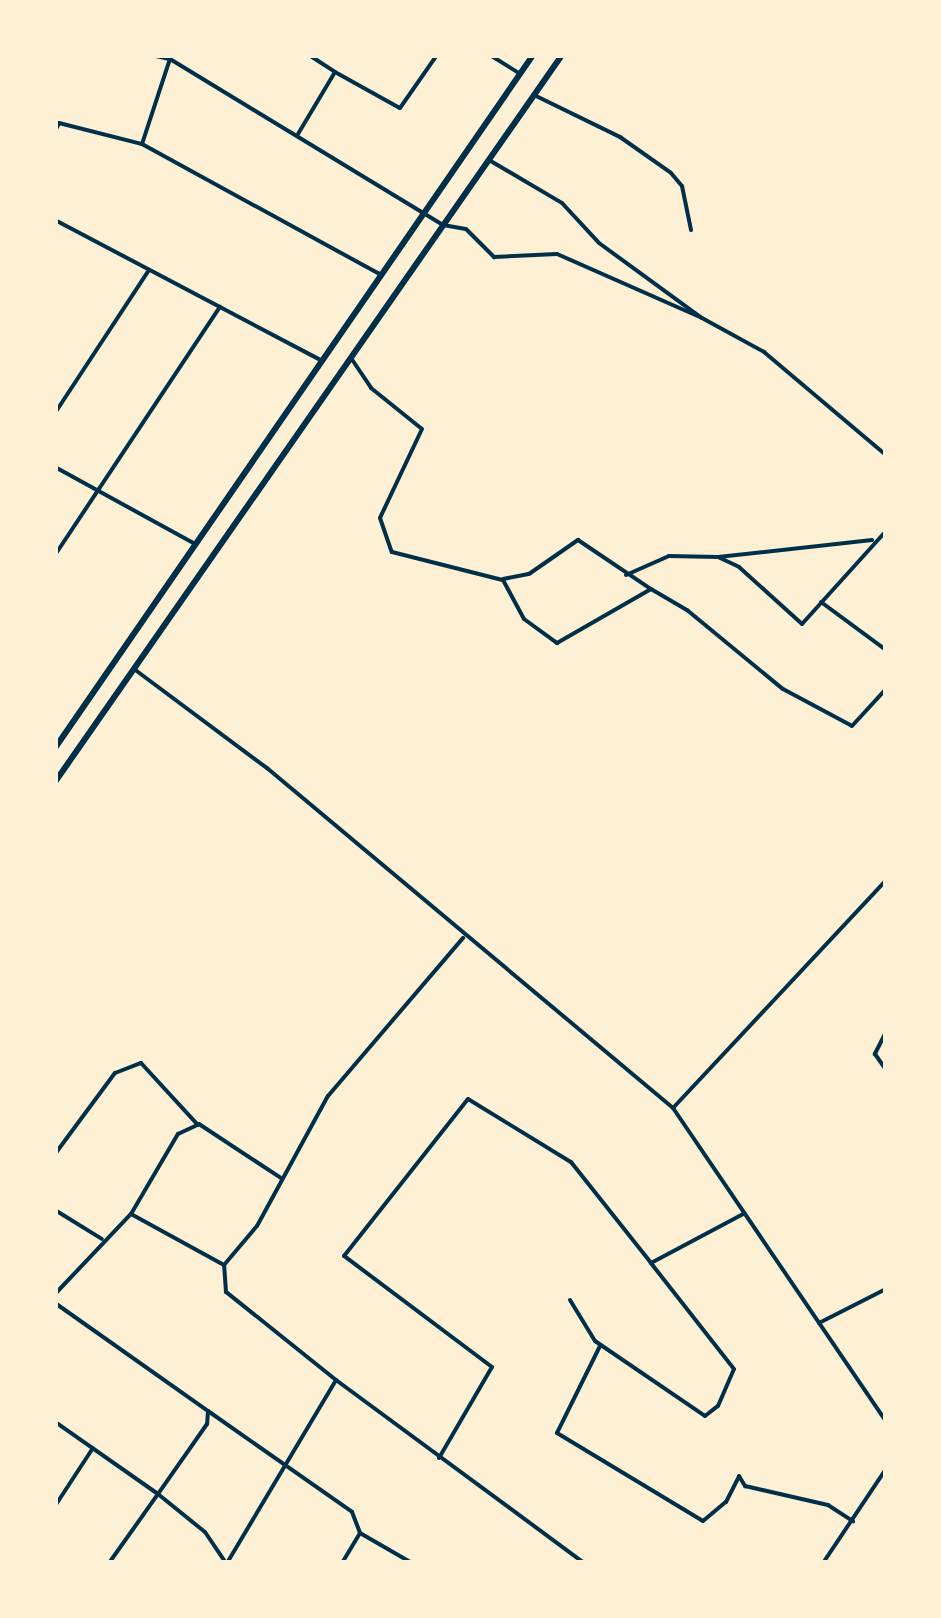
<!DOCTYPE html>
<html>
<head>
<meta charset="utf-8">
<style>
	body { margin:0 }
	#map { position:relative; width:941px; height:1618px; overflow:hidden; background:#fdf0d5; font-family:Commissioner,sans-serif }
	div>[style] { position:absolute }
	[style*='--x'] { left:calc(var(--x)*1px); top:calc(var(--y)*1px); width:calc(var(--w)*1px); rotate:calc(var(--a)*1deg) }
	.minor>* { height:4px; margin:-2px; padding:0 2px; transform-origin:2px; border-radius:2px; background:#003049 }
	.primary>* { height:6px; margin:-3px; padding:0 3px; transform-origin:3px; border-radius:3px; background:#003049 }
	span { translate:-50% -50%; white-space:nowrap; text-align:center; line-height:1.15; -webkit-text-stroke:9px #fdf0d5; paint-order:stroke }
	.frame { position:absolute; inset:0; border:58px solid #fdf0d5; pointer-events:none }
</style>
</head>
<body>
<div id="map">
	<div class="minor">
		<div style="--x:151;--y:55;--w:19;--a:12"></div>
		<div style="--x:170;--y:59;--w:320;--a:31.3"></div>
		<div style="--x:443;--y:225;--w:23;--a:10"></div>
		<div style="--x:466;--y:229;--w:40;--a:45"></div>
		<div style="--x:494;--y:257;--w:63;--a:-2.7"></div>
		<div style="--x:557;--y:254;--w:158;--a:23.8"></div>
		<div style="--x:309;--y:55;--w:31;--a:33"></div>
		<div style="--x:490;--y:55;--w:36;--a:32"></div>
		<div style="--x:534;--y:95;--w:96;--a:26"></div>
		<div style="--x:620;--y:137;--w:62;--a:35.2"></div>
		<div style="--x:671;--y:173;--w:17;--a:50"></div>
		<div style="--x:682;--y:186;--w:45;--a:78.4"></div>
		<div style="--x:55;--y:131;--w:9;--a:-63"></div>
		<div style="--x:59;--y:123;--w:86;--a:14.2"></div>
		<div style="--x:142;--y:144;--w:273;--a:28.7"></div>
		<div style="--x:298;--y:134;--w:72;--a:-59.2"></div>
		<div style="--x:335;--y:72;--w:74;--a:29"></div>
		<div style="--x:400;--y:108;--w:65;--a:-55.1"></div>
		<div style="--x:142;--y:144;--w:89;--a:-71.8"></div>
		<div style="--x:489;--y:160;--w:85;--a:30.5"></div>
		<div style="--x:562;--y:203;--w:54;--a:47.2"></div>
		<div style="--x:599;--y:243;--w:127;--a:36.1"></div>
		<div style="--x:702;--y:318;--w:71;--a:28.7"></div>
		<div style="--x:764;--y:352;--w:160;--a:40.2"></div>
		<div style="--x:55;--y:220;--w:301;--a:27.8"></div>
		<div style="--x:351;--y:358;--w:36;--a:56"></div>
		<div style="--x:371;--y:388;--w:65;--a:38.8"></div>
		<div style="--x:422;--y:429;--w:98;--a:115.3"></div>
		<div style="--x:380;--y:518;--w:36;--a:71"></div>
		<div style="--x:392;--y:552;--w:114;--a:14.2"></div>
		<div style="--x:503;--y:580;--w:44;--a:61.7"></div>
		<div style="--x:524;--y:619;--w:41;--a:36"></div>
		<div style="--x:557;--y:643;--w:108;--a:-29.9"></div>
		<div style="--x:651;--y:589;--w:42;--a:30.3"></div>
		<div style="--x:687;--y:610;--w:124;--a:39.5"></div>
		<div style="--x:783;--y:689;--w:78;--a:28.2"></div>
		<div style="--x:852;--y:726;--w:50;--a:-47.4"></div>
		<div style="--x:55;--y:413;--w:171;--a:-56.7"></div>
		<div style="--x:55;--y:467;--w:160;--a:28.8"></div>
		<div style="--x:55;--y:555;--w:298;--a:-56.4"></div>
		<div style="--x:718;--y:557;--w:155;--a:-6.3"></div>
		<div style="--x:626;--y:575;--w:47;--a:-23.8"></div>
		<div style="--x:669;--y:556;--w:49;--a:1.2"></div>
		<div style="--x:718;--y:557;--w:23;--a:25"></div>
		<div style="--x:739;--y:567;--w:85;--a:42.1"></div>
		<div style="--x:802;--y:624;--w:125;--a:-47.9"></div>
		<div style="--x:503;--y:579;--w:26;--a:-11"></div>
		<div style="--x:529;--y:574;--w:60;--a:-34.8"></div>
		<div style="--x:578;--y:540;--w:88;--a:33.9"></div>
		<div style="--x:821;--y:602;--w:81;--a:36.4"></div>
		<div style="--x:134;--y:669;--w:166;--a:36.7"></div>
		<div style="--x:267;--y:768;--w:530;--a:39.94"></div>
		<div style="--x:673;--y:1108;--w:379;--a:55.8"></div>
		<div style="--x:886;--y:1032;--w:25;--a:117"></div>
		<div style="--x:875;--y:1054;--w:19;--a:55"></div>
		<div style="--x:673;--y:1108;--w:312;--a:-46.9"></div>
		<div style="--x:55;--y:1154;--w:101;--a:-53.5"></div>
		<div style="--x:115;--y:1073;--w:28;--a:-21"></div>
		<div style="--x:141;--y:1063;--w:84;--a:47.4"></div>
		<div style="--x:55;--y:1210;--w:55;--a:31.7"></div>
		<div style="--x:131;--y:1214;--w:93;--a:-59.6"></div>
		<div style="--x:178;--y:1134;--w:23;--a:-25"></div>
		<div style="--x:199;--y:1124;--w:98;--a:33.4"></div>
		<div style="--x:55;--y:1294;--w:110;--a:-46.5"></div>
		<div style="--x:131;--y:1214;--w:104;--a:28.8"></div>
		<div style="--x:570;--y:1300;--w:48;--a:58.6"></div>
		<div style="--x:595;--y:1341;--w:133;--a:34.3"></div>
		<div style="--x:705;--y:1416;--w:16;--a:-38"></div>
		<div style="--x:718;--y:1406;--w:40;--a:-66.6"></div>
		<div style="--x:734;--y:1369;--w:135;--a:-128.1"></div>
		<div style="--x:651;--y:1263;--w:106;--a:-28"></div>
		<div style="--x:55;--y:1303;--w:187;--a:35.2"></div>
		<div style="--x:208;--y:1411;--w:13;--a:94"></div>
		<div style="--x:207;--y:1424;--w:85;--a:125"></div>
		<div style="--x:158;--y:1494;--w:126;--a:-145"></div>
		<div style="--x:819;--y:1323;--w:75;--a:-26.9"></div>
		<div style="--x:600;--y:1346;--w:97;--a:116.3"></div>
		<div style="--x:557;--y:1433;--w:170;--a:31.1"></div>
		<div style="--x:703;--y:1521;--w:30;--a:-40"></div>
		<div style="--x:726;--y:1502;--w:29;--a:-63"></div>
		<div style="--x:739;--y:1476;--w:12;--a:59"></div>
		<div style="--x:745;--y:1486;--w:85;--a:12.9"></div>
		<div style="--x:828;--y:1505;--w:30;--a:33"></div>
		<div style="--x:336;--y:1380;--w:141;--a:-141.3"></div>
		<div style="--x:226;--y:1292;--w:27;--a:-94"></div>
		<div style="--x:224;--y:1265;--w:51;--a:-49.8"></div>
		<div style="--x:257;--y:1226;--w:148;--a:-61.4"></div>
		<div style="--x:328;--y:1096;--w:208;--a:-49.5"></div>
		<div style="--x:208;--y:1411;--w:176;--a:35"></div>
		<div style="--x:352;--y:1512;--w:22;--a:69"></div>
		<div style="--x:439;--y:1458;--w:105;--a:-59.8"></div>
		<div style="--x:492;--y:1367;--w:185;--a:-143.1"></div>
		<div style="--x:344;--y:1256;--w:200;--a:-51.7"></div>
		<div style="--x:468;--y:1099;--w:121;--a:31.5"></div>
		<div style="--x:571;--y:1162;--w:129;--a:51.6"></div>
		<div style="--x:55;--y:1506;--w:69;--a:-56.8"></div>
		<div style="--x:109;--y:1563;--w:85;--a:-54.6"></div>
		<div style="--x:158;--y:1494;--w:60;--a:39"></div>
		<div style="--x:205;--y:1532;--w:37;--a:56"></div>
		<div style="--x:227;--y:1563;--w:213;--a:-59.2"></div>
		<div style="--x:336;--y:1380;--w:308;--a:36.4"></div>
		<div style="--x:342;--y:1563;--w:35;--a:-59"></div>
		<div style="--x:360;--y:1533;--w:60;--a:30"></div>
		<div style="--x:823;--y:1563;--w:113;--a:-56.2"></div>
	</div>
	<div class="primary">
		<div style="--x:55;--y:748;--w:842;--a:-55.4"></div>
		<div style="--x:55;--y:782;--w:886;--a:-55.11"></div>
	</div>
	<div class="frame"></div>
</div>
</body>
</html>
